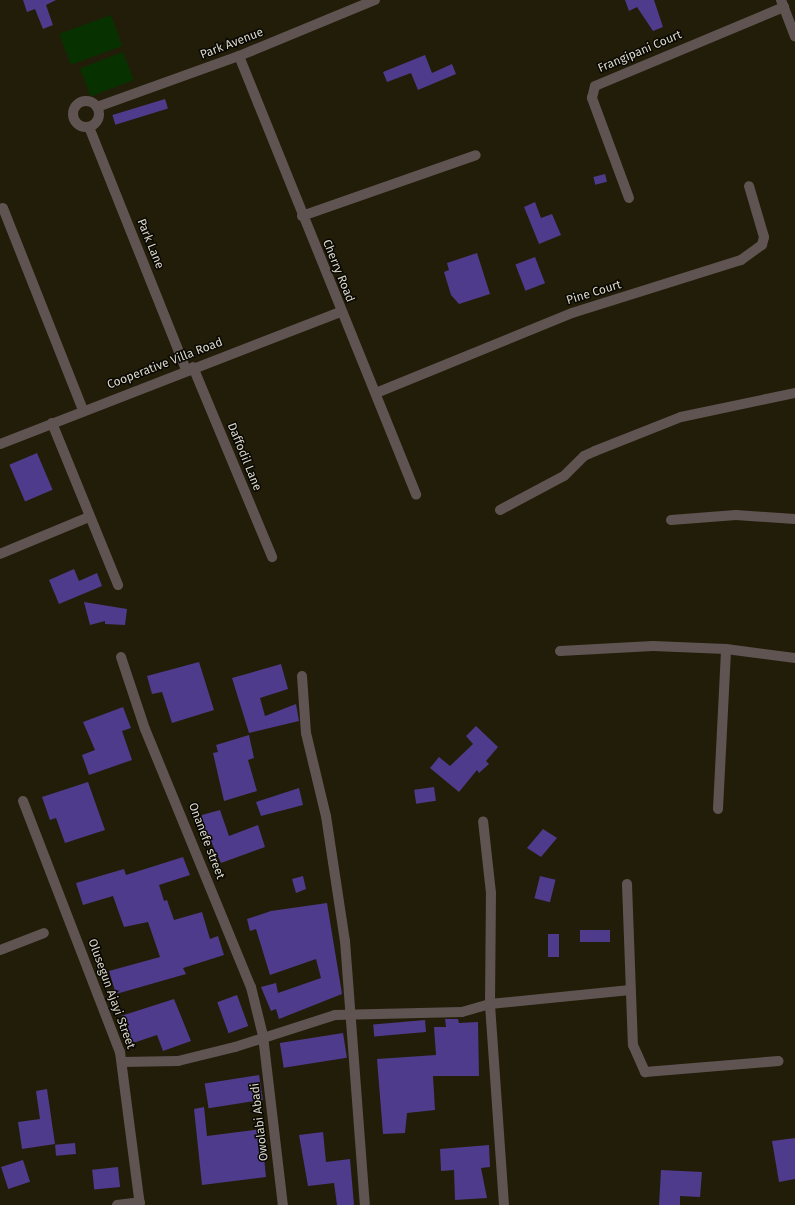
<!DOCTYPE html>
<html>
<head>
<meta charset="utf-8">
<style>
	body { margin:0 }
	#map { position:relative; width:795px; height:1205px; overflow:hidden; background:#221d09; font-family:"Fira Sans",sans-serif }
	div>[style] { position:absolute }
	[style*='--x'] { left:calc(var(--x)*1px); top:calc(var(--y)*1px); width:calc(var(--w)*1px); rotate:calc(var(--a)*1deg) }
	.green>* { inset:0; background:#083100; transform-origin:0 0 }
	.building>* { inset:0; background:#4f3b8b; transform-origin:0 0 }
	.minor>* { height:10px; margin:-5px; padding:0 5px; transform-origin:5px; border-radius:5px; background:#605452 }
	.minor>.ring { margin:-5px; padding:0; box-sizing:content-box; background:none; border:10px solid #605452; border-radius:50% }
	span { translate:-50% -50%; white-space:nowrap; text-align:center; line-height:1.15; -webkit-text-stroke:3px #090802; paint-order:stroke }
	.street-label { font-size:12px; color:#d9d6ca }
</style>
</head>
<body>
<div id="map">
	<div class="green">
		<div style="left:111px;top:15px;width:33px;height:55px;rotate:70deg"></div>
		<div style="left:123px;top:52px;width:30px;height:46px;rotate:69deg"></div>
	</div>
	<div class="building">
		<div style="clip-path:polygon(23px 0,56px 0,46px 5px,53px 25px,43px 29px,35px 9px,27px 12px)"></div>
		<div style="clip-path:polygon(625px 0,654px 0,663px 27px,653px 31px,637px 7px,629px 11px)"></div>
		<div style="clip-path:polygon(425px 55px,432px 73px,452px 64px,456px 74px,418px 90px,411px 73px,387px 82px,383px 72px)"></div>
		<div style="left:165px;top:99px;width:10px;height:55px;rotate:73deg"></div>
		<div style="left:605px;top:174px;width:8px;height:12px;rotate:76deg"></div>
		<div style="clip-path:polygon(535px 202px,541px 218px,552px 214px,561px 235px,539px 244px,524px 207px)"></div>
		<div style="clip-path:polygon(477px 253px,490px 294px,459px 304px,451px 295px,444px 272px,449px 270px,447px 263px)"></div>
		<div style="left:535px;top:257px;width:28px;height:21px;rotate:69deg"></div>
		<div style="left:37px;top:453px;width:40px;height:30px;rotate:67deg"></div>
		<div style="clip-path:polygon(74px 569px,79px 581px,97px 573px,102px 586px,59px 604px,49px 580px)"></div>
		<div style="clip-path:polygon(84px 602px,127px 609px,125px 625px,105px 624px,105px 621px,90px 625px)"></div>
		<div style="clip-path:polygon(199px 662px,214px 710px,172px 723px,162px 692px,152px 694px,147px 676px)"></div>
		<div style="clip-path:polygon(281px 664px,288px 689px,260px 698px,265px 716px,296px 704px,299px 721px,249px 733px,232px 678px)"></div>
		<div style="clip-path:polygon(123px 707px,131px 728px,122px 731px,132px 760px,89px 775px,82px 755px,95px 750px,83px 722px)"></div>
		<div style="clip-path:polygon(476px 726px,498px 747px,486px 761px,489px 764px,479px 773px,477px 770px,459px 792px,430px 768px,439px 757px,450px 766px,473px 744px,466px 736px)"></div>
		<div style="clip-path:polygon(249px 735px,254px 758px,248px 760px,257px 791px,224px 801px,213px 753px,218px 752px,216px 745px)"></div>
		<div style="clip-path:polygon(88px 782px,105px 830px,65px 843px,56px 818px,50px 820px,42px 797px)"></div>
		<div style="left:434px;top:787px;width:14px;height:20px;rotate:82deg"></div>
		<div style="clip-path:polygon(299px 788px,303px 805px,261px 816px,256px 802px)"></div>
		<div style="clip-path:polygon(220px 810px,229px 836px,258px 825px,265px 847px,221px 863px,201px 820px,202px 815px)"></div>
		<div style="clip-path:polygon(543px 829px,557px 838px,541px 857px,527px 848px)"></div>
		<div style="clip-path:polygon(183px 857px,190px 875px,159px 885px,164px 901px,167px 900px,174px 920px,202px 912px,210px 939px,218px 936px,224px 955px,183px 968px,186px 974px,116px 994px,109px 971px,160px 957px,148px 922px,124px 927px,113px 896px,83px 905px,76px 883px,124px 869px,126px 875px)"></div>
		<div style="clip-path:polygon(303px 876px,306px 889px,296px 893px,292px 879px)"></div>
		<div style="left:540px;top:876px;width:16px;height:23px;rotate:14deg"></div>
		<div style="clip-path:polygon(327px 903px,342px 994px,279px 1019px,276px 1009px,271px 1011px,261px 987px,276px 983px,278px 993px,321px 978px,316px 959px,270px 975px,256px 929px,250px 931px,247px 919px,271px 911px)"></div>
		<div style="left:610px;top:930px;width:12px;height:30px;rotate:90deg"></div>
		<div style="left:548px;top:934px;width:11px;height:23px"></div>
		<div style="left:237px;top:995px;width:33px;height:21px;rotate:70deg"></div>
		<div style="clip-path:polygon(174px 999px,191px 1041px,163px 1051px,157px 1035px,130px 1044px,121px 1016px)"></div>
		<div style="clip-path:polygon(445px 1019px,458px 1019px,459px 1023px,478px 1022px,479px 1076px,433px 1076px,435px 1110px,407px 1113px,405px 1133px,383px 1134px,377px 1059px,436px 1055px,434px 1027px,446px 1027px)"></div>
		<div style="left:425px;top:1020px;width:12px;height:52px;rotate:85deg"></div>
		<div style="left:343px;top:1033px;width:25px;height:64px;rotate:81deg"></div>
		<div style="left:259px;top:1075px;width:25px;height:55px;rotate:81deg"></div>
		<div style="clip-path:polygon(47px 1089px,55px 1144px,22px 1149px,18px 1122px,40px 1119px,36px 1091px)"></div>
		<div style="clip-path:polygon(204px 1107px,207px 1136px,261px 1129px,266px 1177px,202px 1185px,194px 1109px)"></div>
		<div style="clip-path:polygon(323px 1132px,326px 1162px,350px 1159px,354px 1205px,337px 1205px,334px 1183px,308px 1186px,299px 1135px)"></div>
		<div style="clip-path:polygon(795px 1138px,795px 1179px,779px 1182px,772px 1141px)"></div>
		<div style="left:75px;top:1143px;width:11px;height:20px;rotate:85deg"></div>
		<div style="clip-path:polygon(489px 1145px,490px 1167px,481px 1168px,487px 1198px,455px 1200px,454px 1170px,441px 1171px,440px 1149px)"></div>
		<div style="left:23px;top:1160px;width:23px;height:23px;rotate:72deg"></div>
		<div style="left:118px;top:1167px;width:20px;height:26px;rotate:84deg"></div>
		<div style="clip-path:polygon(661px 1170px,702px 1172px,700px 1197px,680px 1196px,680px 1205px,659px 1205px)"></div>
	</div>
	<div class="minor">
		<div style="--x:781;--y:0;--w:39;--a:69"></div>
		<div style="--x:239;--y:56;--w:473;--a:68"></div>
		<div class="ring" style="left:73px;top:101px;width:16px;height:16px"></div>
		<div style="--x:97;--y:107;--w:151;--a:-19.8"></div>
		<div style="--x:239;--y:56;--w:147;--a:-22.4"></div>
		<div style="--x:89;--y:127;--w:262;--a:68.2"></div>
		<div style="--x:629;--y:198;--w:107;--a:-110.3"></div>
		<div style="--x:592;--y:98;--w:12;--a:-76"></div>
		<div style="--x:595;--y:86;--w:205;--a:-22.7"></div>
		<div style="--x:3;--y:208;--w:217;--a:68.4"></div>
		<div style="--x:302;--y:216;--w:184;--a:-19.3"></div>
		<div style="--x:193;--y:367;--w:206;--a:67.4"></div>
		<div style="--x:376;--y:393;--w:212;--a:-22.2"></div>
		<div style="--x:572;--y:313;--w:177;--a:-17.4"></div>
		<div style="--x:741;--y:260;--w:26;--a:-36"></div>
		<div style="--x:762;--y:245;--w:8;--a:-76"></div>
		<div style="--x:764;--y:237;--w:53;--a:-106.4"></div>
		<div style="--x:52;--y:423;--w:175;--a:67.8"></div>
		<div style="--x:0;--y:444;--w:365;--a:-21.2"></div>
		<div style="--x:500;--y:510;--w:72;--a:-28"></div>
		<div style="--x:564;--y:476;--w:28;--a:-45"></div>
		<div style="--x:584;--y:456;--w:12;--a:-24"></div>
		<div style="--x:595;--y:451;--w:92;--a:-21.6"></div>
		<div style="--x:681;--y:417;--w:116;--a:-11.9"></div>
		<div style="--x:671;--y:520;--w:65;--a:-4.4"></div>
		<div style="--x:736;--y:515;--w:59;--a:3.9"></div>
		<div style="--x:0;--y:554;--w:96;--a:-22.6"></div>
		<div style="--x:560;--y:651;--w:93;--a:-3.1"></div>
		<div style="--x:653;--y:646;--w:73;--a:2.4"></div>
		<div style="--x:726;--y:649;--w:70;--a:7.4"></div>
		<div style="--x:121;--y:657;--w:76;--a:71.6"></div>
		<div style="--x:145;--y:729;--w:279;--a:67.7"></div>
		<div style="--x:251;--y:987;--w:50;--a:76.2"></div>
		<div style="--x:263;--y:1036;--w:170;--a:83.3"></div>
		<div style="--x:302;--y:676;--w:57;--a:86"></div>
		<div style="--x:306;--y:733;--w:85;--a:76.5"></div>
		<div style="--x:326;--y:816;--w:126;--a:81.4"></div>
		<div style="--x:345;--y:941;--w:265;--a:85.7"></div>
		<div style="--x:23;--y:801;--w:269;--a:68.9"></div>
		<div style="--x:120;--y:1052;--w:154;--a:82.6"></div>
		<div style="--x:718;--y:809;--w:160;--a:-87.1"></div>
		<div style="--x:627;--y:884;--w:161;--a:87.9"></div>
		<div style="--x:633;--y:1045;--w:30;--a:66"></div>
		<div style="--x:645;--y:1072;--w:134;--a:-4.7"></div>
		<div style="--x:0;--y:950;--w:47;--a:-21.1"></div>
		<div style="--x:122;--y:1062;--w:56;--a:-1"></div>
		<div style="--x:178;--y:1061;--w:59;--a:-13.8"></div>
		<div style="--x:235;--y:1047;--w:105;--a:-17.7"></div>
		<div style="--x:335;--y:1015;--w:127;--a:-1.4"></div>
		<div style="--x:462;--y:1012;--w:29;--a:-16"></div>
		<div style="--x:490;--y:1004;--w:111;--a:-89.5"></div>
		<div style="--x:491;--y:893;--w:72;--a:-96.3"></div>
		<div style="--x:117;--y:1205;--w:23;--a:-7"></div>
		<div style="--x:504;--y:1205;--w:201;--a:-94"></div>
		<div style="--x:490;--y:1004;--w:141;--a:-5.7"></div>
	</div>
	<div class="street-label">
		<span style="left:232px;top:44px;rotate:-21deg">Park Avenue</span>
		<span style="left:640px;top:52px;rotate:-23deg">Frangipani Court</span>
		<span style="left:150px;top:244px;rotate:68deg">Park Lane</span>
		<span style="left:338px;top:271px;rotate:68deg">Cherry Road</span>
		<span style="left:594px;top:293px;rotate:-17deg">Pine Court</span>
		<span style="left:165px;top:364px;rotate:-21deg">Cooperative Villa Road</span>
		<span style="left:244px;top:457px;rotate:68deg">Daffodil Lane</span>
		<span style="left:206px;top:841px;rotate:69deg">Onanefe street</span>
		<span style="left:111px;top:994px;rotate:70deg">Olusegun Ajayi Street</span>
		<span style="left:260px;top:1122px;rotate:-97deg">Owolabi Abadi</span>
	</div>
</div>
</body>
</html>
